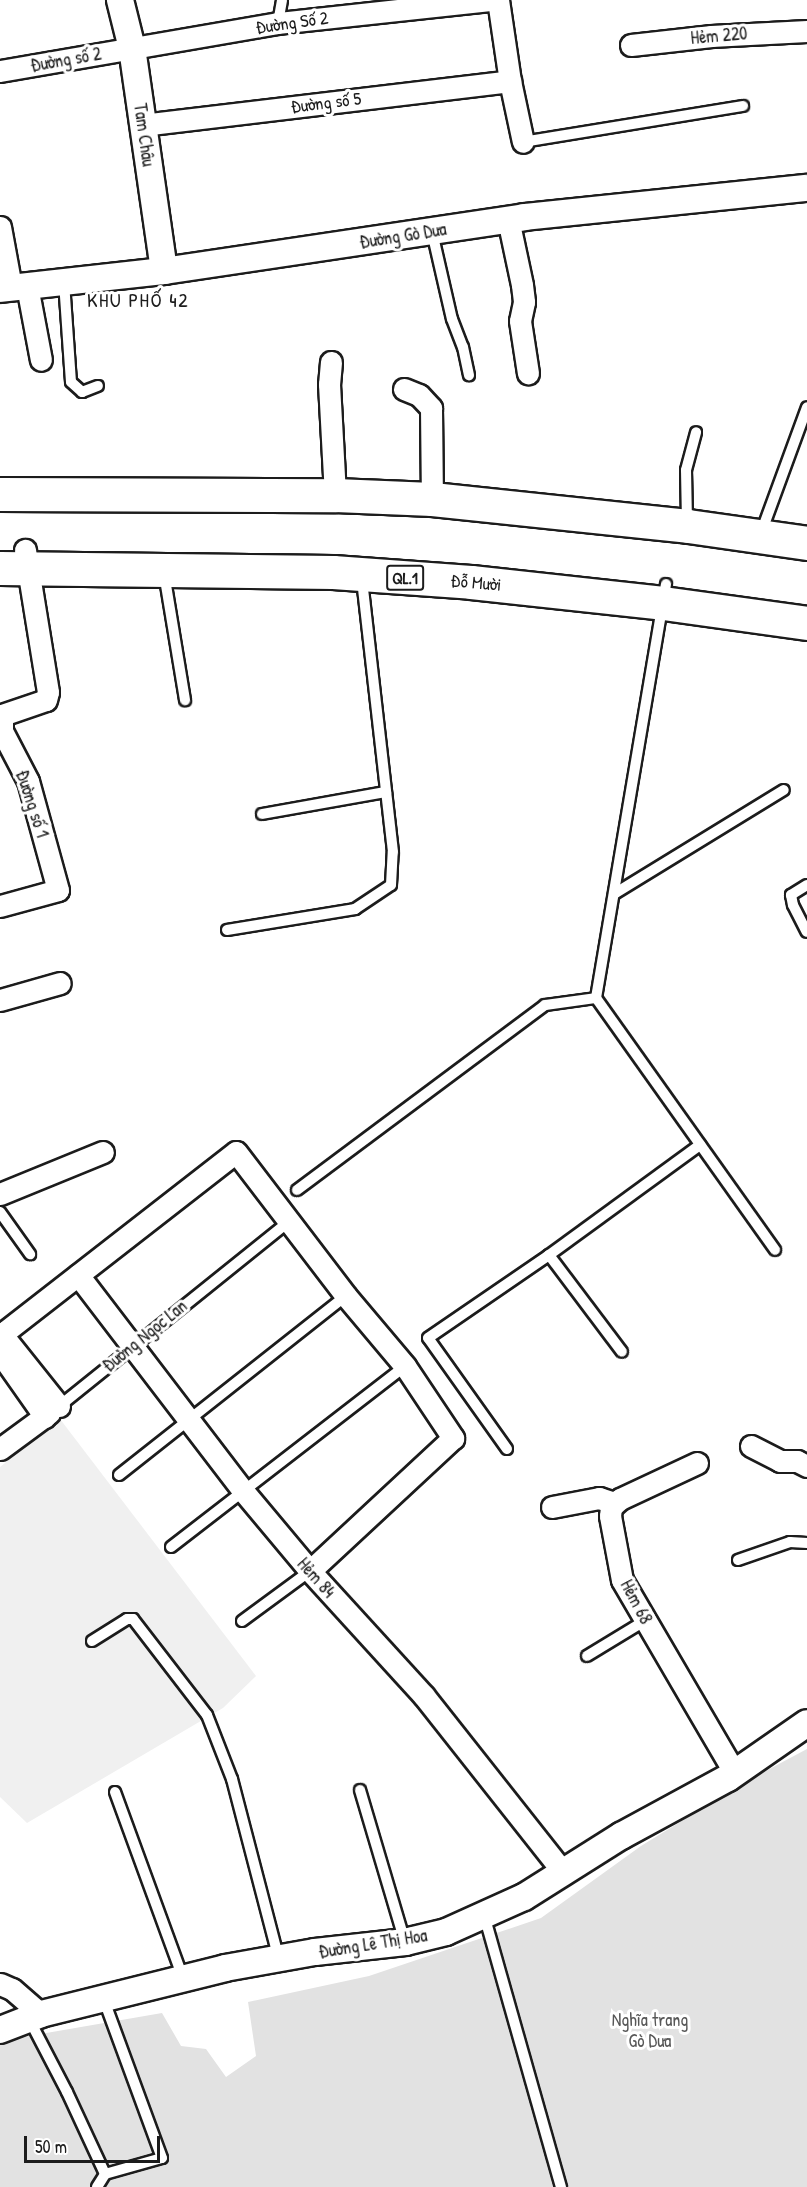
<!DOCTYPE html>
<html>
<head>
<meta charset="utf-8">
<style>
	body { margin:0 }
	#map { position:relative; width:807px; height:2187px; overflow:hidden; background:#fff; font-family:"Patrick Hand",sans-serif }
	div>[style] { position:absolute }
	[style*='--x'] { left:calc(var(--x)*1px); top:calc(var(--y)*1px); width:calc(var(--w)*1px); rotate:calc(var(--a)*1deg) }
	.built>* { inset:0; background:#f0f0f0 }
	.green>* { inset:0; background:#e2e2e2 }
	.roads { filter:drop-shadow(2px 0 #1c1c1c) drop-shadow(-2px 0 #1c1c1c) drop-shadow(0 2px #1c1c1c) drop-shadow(0 -2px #1c1c1c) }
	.service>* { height:10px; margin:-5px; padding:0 5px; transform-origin:5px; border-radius:5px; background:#fff }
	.minor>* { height:21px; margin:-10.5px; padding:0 10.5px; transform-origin:10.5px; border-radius:10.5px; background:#fff }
	.tertiary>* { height:26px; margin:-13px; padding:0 13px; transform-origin:13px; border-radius:13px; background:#fff }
	.trunk>* { height:33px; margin:-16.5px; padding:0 16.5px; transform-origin:16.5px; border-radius:16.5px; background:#fff }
	span { translate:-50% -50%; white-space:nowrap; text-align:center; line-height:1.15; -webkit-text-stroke:6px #fff; paint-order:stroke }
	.shield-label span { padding:2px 4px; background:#fff; border:2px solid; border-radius:4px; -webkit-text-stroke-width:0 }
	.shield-label { font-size:16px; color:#1c1c1c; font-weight:700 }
	.street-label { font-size:18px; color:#1c1c1c }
	.park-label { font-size:18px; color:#575757 }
	.neighbourhood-label { font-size:20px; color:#1c1c1c; letter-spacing:1.5px }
	.scale { position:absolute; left:24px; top:2136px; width:136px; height:27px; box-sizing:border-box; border:3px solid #1c1c1c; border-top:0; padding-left:8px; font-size:18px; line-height:21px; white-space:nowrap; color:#1c1c1c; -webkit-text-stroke:4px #fff; paint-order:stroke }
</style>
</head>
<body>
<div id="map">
	<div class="built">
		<div style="clip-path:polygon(60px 1419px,256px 1676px,223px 1708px,27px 1823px,0 1797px,0 1467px)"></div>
	</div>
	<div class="green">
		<div style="clip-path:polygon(807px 1749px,807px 2187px,0 2187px,0 2041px,162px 2013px,181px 2046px,206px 2049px,226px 2077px,256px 2056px,248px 2002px,369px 1976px,541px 1918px,641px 1846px,747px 1781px)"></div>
	</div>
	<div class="roads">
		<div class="service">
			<div style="--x:278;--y:23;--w:23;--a:-80"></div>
			<div style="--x:523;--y:142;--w:223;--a:-9.3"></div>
			<div style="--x:432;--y:232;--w:89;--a:77.1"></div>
			<div style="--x:452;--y:319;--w:30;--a:69"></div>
			<div style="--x:463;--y:347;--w:29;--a:78"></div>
			<div style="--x:64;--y:282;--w:100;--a:86"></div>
			<div style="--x:71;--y:382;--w:15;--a:42"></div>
			<div style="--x:82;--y:392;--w:17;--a:-21"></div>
			<div style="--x:687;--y:522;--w:52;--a:-91.1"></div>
			<div style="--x:686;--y:470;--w:39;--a:-75"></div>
			<div style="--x:761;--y:533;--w:134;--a:-69.9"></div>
			<div style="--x:164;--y:573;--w:129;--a:80.6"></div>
			<div style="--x:666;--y:584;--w:420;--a:99.6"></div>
			<div style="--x:596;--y:998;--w:309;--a:54.6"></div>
			<div style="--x:262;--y:814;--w:126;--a:-10.1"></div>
			<div style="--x:807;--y:885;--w:19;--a:148"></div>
			<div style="--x:791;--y:895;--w:10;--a:79"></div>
			<div style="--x:793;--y:905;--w:30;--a:63"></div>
			<div style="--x:614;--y:894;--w:199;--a:-31.5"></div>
			<div style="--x:227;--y:930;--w:130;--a:-9.3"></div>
			<div style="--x:355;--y:909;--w:43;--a:-33.7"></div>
			<div style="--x:391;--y:885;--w:33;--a:-87"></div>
			<div style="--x:393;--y:852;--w:276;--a:-96.5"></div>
			<div style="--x:297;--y:1190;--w:309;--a:-36.7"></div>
			<div style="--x:545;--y:1005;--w:51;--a:-7.8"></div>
			<div style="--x:0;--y:1212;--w:52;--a:54.5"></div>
			<div style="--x:549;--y:1255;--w:121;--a:53"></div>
			<div style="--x:57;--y:1408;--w:297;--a:-38.8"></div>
			<div style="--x:507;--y:1449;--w:136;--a:-125.4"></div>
			<div style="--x:428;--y:1338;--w:147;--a:-34.4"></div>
			<div style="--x:549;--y:1255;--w:187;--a:-36.1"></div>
			<div style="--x:119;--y:1475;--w:289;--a:-38.3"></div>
			<div style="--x:171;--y:1547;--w:296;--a:-37.7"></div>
			<div style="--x:738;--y:1560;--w:55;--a:-19.1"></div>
			<div style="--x:790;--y:1542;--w:17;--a:3"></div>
			<div style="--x:242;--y:1621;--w:84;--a:-36.3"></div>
			<div style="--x:92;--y:1641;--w:41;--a:-32.2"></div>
			<div style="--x:127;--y:1619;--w:6;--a:0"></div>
			<div style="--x:133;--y:1619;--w:121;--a:52.4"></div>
			<div style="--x:207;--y:1715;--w:69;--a:68.7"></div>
			<div style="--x:232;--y:1779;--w:187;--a:75.4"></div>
			<div style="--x:587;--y:1656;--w:69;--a:-31.4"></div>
			<div style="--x:360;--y:1790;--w:159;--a:73.5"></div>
			<div style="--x:115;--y:1792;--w:198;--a:69.9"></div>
			<div style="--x:484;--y:1915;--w:283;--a:74.2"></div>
			<div style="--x:29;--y:2019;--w:82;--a:62.5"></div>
			<div style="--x:67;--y:2092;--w:90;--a:65.1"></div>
			<div style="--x:97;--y:2187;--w:15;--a:-58"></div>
			<div style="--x:105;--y:2174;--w:59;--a:-15.7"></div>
			<div style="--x:162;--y:2158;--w:171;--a:-110.2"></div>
		</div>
		<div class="minor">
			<div style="--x:498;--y:0;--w:82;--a:81.6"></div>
			<div style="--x:510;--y:81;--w:62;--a:78"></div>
			<div style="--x:631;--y:45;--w:81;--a:-6.4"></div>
			<div style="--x:711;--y:36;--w:96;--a:-3"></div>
			<div style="--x:0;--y:71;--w:282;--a:-9.8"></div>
			<div style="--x:278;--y:23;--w:212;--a:-6.2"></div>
			<div style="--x:142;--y:125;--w:371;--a:-6.8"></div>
			<div style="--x:508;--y:219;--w:67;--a:78"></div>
			<div style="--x:522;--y:285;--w:17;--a:83"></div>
			<div style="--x:524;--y:302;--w:19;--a:102"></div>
			<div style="--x:520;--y:321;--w:53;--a:81.3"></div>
			<div style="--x:0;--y:227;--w:61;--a:79.6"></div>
			<div style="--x:27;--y:286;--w:75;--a:79.3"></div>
			<div style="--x:331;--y:362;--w:22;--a:95"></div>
			<div style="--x:329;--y:384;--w:111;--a:86.9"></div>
			<div style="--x:404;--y:389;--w:16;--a:22"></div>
			<div style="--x:419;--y:395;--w:18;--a:47"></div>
			<div style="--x:431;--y:408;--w:91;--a:89.4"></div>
			<div style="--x:0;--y:906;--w:60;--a:-15.4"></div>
			<div style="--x:58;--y:890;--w:113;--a:-105.4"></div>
			<div style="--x:28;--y:781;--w:56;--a:-117.5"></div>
			<div style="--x:2;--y:731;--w:16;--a:-90"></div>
			<div style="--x:2;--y:715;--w:46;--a:-18.8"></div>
			<div style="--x:46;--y:700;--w:8;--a:-76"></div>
			<div style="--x:48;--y:692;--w:144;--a:-99.2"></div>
			<div style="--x:0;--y:1000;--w:62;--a:-15.8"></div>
			<div style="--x:0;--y:1194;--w:111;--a:-22.2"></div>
			<div style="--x:78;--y:1275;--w:273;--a:52.6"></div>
			<div style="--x:244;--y:1492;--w:103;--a:50.1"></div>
			<div style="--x:310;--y:1571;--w:169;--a:47.6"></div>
			<div style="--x:424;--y:1696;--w:226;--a:51.7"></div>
			<div style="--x:0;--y:1353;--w:78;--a:54.9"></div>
			<div style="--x:59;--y:1406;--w:88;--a:-128.6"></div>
			<div style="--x:4;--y:1337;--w:6;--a:-72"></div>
			<div style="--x:6;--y:1331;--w:291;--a:-37.9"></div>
			<div style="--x:236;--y:1152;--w:181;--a:52.6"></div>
			<div style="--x:346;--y:1296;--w:92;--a:49.9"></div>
			<div style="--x:405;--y:1366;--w:87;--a:56.3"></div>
			<div style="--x:453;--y:1438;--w:195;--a:137.1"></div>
			<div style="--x:751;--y:1446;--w:33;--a:27"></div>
			<div style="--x:780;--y:1461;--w:17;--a:0"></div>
			<div style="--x:797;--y:1461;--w:11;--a:27"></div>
			<div style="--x:0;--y:1449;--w:61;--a:-36.3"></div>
			<div style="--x:697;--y:1463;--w:85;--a:154.9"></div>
			<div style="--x:620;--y:1499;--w:12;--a:138"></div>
			<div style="--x:611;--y:1507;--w:9;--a:96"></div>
			<div style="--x:610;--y:1516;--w:65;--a:79.4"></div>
			<div style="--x:622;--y:1580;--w:224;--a:59.7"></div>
			<div style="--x:552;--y:1507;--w:48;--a:-10.8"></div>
			<div style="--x:599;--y:1498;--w:16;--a:18"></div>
			<div style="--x:0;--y:1984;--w:13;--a:23"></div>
			<div style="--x:12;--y:1989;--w:38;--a:41"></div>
		</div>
		<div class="tertiary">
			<div style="--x:120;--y:0;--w:49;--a:76"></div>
			<div style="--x:132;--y:48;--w:225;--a:81.8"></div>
			<div style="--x:0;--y:289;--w:165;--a:-6.3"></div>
			<div style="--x:164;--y:271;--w:364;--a:-8.5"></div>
			<div style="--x:524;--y:217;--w:284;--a:-5.9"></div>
			<div style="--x:0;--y:2030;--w:44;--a:-21.3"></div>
			<div style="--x:41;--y:2014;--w:190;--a:-14"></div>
			<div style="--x:225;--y:1968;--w:91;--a:-10.1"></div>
			<div style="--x:315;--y:1952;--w:91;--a:-6.3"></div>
			<div style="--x:405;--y:1942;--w:42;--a:-13.7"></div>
			<div style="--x:446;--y:1932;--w:85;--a:-24.2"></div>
			<div style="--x:524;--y:1897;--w:115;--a:-32.2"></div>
			<div style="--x:621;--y:1836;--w:122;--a:-28.5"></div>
			<div style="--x:728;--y:1778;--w:96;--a:-34.8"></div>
		</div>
		<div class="trunk">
			<div style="--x:0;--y:494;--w:335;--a:0.2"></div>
			<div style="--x:335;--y:495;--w:97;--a:2.4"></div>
			<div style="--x:432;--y:499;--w:257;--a:6"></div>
			<div style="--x:688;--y:526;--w:120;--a:8.1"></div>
			<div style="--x:0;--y:568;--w:333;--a:0.7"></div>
			<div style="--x:333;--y:572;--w:138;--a:4.1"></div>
			<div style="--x:471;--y:582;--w:193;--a:6.2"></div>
			<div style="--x:663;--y:603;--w:145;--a:7.9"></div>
		</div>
	</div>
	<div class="shield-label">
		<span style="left:405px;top:578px">QL.1</span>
	</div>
	<div class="street-label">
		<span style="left:292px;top:23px;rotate:-8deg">Đường Số 2</span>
		<span style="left:719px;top:36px;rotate:-5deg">Hẻm 220</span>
		<span style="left:66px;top:60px;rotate:-10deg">Đường số 2</span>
		<span style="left:326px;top:103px;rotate:-7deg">Đường số 5</span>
		<span style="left:144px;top:135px;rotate:82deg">Tam Châu</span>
		<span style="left:403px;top:236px;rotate:-9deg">Đường Gò Dưa</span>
		<span style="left:476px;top:583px;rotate:5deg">Đỗ Mười</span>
		<span style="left:32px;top:804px;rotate:72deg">Đường số 1</span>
		<span style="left:145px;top:1336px;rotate:-39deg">Đường Ngọc Lan</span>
		<span style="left:316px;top:1578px;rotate:48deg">Hẻm 84</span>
		<span style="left:636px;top:1602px;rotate:62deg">Hẻm 68</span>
		<span style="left:373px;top:1944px;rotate:-9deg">Đường Lê Thị Hoa</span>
	</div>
	<div class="park-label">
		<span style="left:650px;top:2031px">Nghĩa trang<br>Gò Dưa</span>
	</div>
	<div class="neighbourhood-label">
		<span style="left:138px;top:299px">KHU PHỐ 42</span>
	</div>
	<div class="scale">50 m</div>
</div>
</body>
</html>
